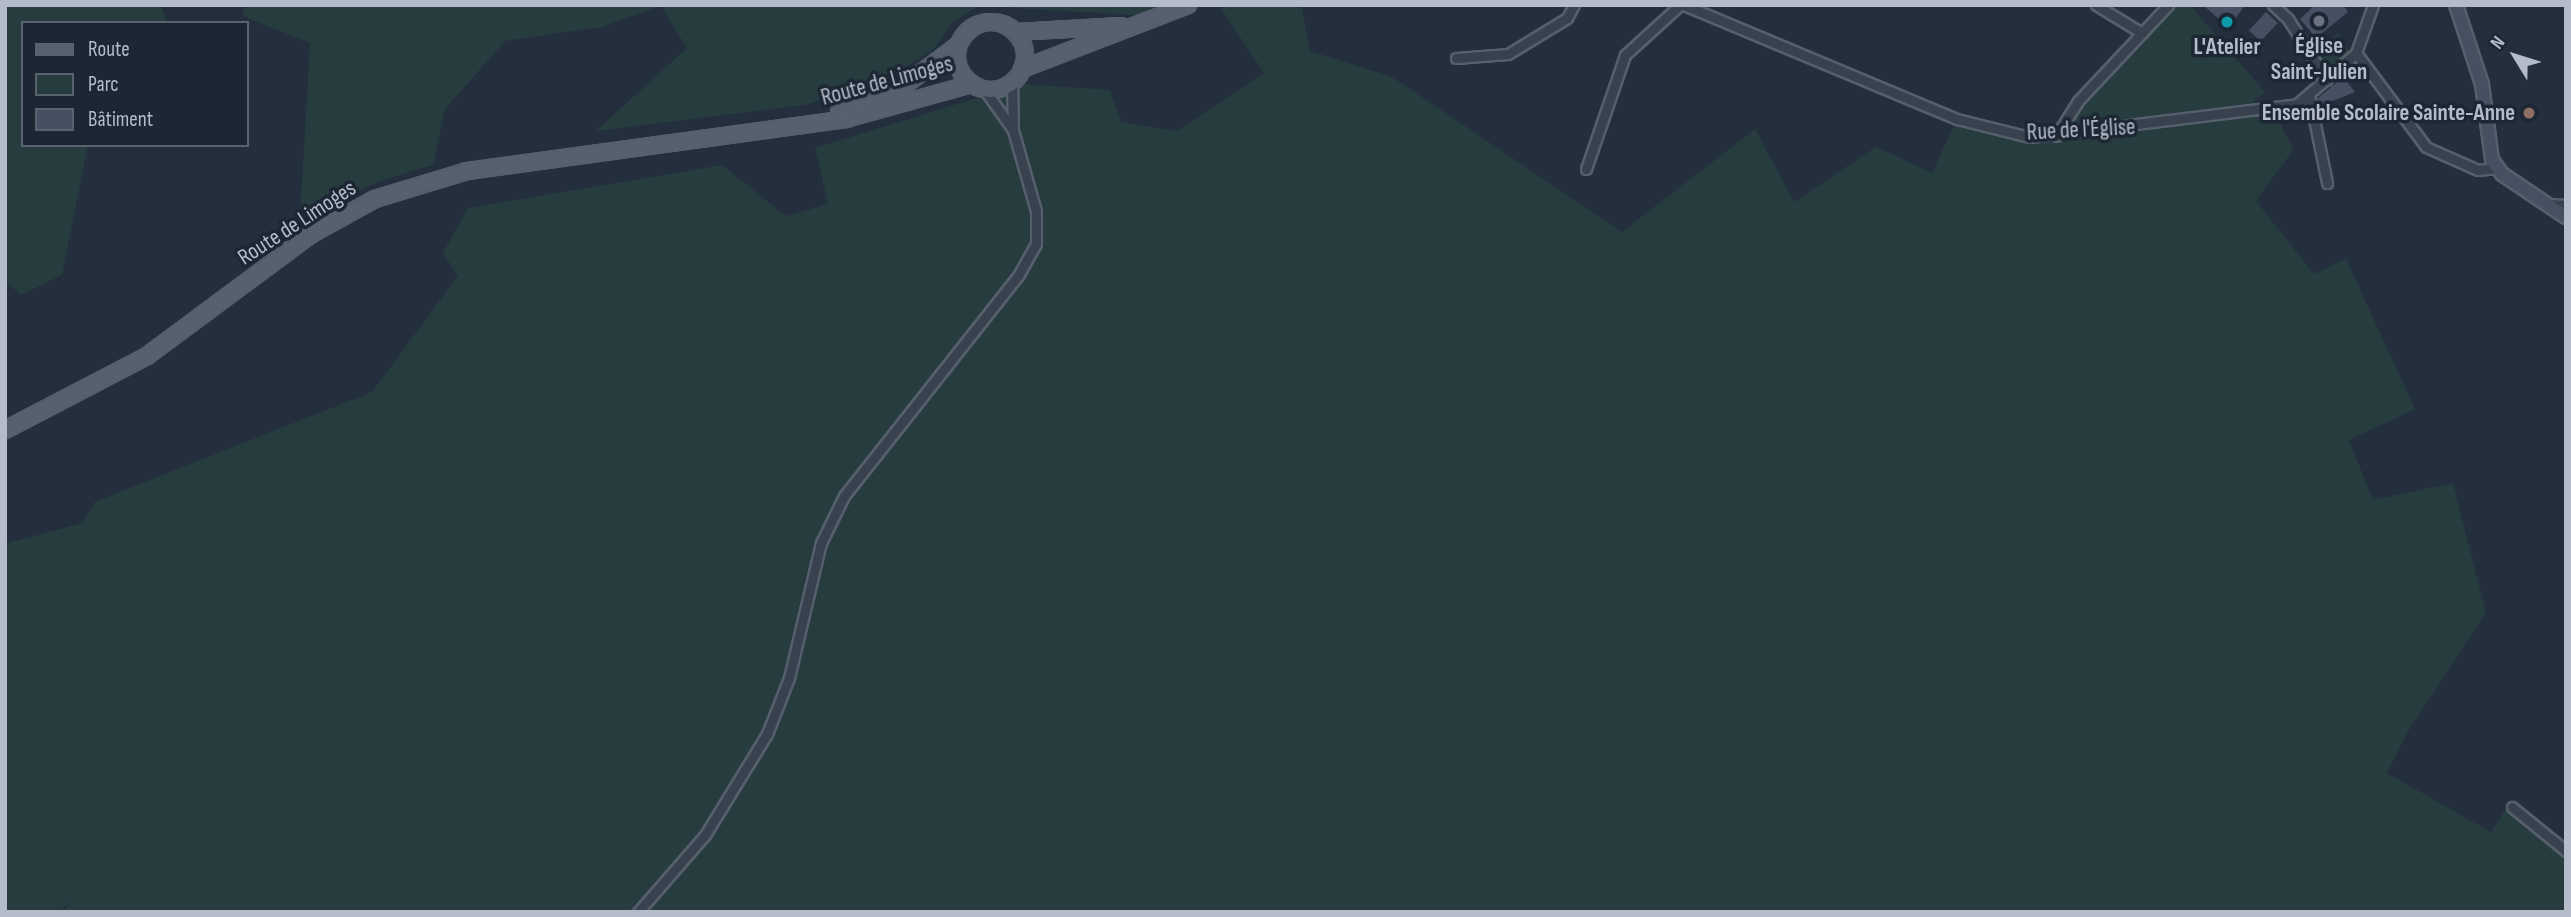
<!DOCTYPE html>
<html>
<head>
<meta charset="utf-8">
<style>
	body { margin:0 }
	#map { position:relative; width:2571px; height:917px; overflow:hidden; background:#242f3e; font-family:"Sofia Sans Condensed",sans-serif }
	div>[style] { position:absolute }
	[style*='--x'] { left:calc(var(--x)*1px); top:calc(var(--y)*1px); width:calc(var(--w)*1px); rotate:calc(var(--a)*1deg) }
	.green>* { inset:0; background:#263c3f }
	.building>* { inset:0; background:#455162; transform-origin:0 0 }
	.roads { filter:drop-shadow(2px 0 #565f6c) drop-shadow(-2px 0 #565f6c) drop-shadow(0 2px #565f6c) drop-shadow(0 -2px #565f6c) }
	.street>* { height:9px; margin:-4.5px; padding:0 4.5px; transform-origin:4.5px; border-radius:4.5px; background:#38414e }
	.secondary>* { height:12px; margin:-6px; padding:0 6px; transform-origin:6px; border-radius:6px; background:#465061 }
	.primary>* { height:14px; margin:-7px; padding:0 7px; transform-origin:7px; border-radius:7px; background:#56606e }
	.primary>.ring { margin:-7px; padding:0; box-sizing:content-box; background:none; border:14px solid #56606e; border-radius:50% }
	.dots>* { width:19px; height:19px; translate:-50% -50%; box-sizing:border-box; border:4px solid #1d2633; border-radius:50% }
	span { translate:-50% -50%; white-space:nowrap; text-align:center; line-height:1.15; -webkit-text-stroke:7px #1d2633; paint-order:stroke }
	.poi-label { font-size:23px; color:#b4bcc9; font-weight:700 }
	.right { translate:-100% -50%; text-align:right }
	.street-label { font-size:23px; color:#b4bcc9 }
	.frame { position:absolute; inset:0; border:7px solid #b4bcc9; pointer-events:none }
	.legend { position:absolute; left:21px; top:21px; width:228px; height:126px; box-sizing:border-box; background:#1d2633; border:2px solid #59626f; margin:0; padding:9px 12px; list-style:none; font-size:21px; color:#b4bcc9 }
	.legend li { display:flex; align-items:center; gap:14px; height:35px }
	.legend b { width:35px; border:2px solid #59626f }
	.north { position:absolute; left:2480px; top:21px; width:70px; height:70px; -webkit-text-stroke:5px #1d2633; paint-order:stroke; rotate:308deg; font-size:19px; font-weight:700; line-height:28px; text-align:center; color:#b4bcc9 }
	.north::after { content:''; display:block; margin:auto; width:24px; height:32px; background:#b4bcc9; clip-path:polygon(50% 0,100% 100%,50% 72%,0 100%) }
</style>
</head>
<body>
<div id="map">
	<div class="green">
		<div style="clip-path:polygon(5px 5px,161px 5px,167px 23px,23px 23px,23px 145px,88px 145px,62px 275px,21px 295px,5px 281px)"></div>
		<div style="clip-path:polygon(244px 5px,1161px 5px,1137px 15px,978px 6px,953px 22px,934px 49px,878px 84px,804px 105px,596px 131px,687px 48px,661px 6px,601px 27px,505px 41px,445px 109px,433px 165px,380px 181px,300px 218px,310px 43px,243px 16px)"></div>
		<div style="clip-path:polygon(1224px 5px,1301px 5px,1310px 51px,1392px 77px,1622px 232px,1755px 129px,1794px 202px,1876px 147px,1932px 173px,1957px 119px,2030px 137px,2275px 111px,2293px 150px,2256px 201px,2314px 274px,2346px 259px,2415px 409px,2349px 440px,2373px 500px,2453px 483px,2486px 613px,2407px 733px,2387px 773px,2491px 832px,2512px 800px,2566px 841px,2566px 912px,63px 912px,74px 896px,60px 912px,5px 912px,5px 544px,82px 523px,95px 502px,372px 392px,458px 276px,443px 253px,468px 208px,722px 165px,786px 216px,828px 204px,815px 148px,1022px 84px,1110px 90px,1121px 122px,1178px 131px,1264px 73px,1220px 7px)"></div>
		<div style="clip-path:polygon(2177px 5px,2190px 5px,2265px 92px,2240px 113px,2082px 130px,2072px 119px,2081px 104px)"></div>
		<div style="clip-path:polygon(2338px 33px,2350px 51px,2328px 70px,2316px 52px)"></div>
	</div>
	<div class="building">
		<div style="clip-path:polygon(2203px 5px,2245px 5px,2229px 28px)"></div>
		<div style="clip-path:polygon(2315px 5px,2343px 5px,2348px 12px,2316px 38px,2300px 19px)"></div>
		<div style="left:2266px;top:12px;width:16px;height:25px;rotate:43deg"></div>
		<div style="clip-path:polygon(2343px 77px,2355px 92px,2320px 106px,2317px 99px)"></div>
	</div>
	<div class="roads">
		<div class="street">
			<div style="--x:1684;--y:5;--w:296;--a:22.7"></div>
			<div style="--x:1957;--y:119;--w:75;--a:13.9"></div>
			<div style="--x:2030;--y:137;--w:269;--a:-7"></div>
			<div style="--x:2297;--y:104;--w:78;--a:-40.8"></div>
			<div style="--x:2356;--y:53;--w:51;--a:-70.5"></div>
			<div style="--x:2096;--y:5;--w:54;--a:31.3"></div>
			<div style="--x:2273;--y:5;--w:21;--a:43"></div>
			<div style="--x:2288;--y:19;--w:72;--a:57.4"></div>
			<div style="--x:2356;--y:53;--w:117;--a:53.3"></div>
			<div style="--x:2426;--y:147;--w:57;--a:23.9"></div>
			<div style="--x:2478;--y:170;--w:19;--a:-6"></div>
			<div style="--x:1456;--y:58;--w:52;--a:-4.4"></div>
			<div style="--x:1508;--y:54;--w:69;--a:-31.4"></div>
			<div style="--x:1567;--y:18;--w:15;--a:-62"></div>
			<div style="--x:1012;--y:82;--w:43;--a:88.7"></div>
			<div style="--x:2309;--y:95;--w:90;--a:78.4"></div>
			<div style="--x:2056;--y:136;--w:41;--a:-57.8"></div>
			<div style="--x:2078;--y:101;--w:132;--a:-46.8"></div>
			<div style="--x:1586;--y:169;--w:120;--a:-71.1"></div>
			<div style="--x:1625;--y:55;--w:74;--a:-42.3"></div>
			<div style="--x:2548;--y:204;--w:18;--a:3"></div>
			<div style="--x:2512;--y:807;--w:70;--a:39.2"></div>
			<div style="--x:638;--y:912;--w:102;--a:-49"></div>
			<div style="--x:705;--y:835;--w:119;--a:-58.5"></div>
			<div style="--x:767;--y:734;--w:60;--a:-68.6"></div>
			<div style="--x:789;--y:678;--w:139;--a:-76.7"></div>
			<div style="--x:821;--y:543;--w:52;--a:-63.9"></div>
			<div style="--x:844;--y:496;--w:280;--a:-51.7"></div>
			<div style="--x:1018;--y:276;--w:37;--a:-61"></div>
			<div style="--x:1036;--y:244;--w:33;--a:-90"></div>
			<div style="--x:1036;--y:211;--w:84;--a:-105.9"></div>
			<div style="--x:1013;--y:130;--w:50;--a:-125.3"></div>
		</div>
		<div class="secondary">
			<div style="--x:2456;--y:5;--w:83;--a:71.8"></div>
			<div style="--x:2482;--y:84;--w:77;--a:82.5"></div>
			<div style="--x:2492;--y:160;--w:17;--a:54"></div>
			<div style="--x:2502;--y:174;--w:77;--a:33.9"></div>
		</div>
		<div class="primary">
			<div class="ring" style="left:957px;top:22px;width:54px;height:54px"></div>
			<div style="--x:1016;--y:32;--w:105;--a:-3.3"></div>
			<div style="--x:1022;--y:69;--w:178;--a:-21.1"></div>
			<div style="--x:839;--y:112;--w:68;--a:-21.6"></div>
			<div style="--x:902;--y:87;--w:69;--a:-36.7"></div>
			<div style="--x:5;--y:430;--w:160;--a:-27.5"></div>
			<div style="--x:147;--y:356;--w:203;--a:-36.6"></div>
			<div style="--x:310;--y:235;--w:74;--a:-29"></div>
			<div style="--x:375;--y:199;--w:96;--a:-16.9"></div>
			<div style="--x:467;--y:171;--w:383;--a:-7.8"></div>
			<div style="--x:846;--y:119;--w:130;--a:-15.6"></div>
		</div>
	</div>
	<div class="dots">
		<div style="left:2319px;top:21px;background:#6b7280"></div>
		<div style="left:2227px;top:22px;background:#0f9aa8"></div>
		<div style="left:2529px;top:113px;background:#8d6e63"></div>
	</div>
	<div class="poi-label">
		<span style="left:2319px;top:59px">Église<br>Saint-Julien</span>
		<span style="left:2227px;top:47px">L'Atelier</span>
		<span class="right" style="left:2515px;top:113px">Ensemble Scolaire Sainte-Anne</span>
	</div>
	<div class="street-label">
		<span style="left:887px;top:81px;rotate:-15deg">Route de Limoges</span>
		<span style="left:2081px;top:130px;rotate:-3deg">Rue de l'Église</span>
		<span style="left:297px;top:223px;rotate:-33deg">Route de Limoges</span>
	</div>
	<div class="frame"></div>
	<ul class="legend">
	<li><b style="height:9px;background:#56606e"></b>Route</li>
	<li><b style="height:19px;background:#263c3f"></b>Parc</li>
	<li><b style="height:19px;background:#455162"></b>Bâtiment</li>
	</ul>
	<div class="north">N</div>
</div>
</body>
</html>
